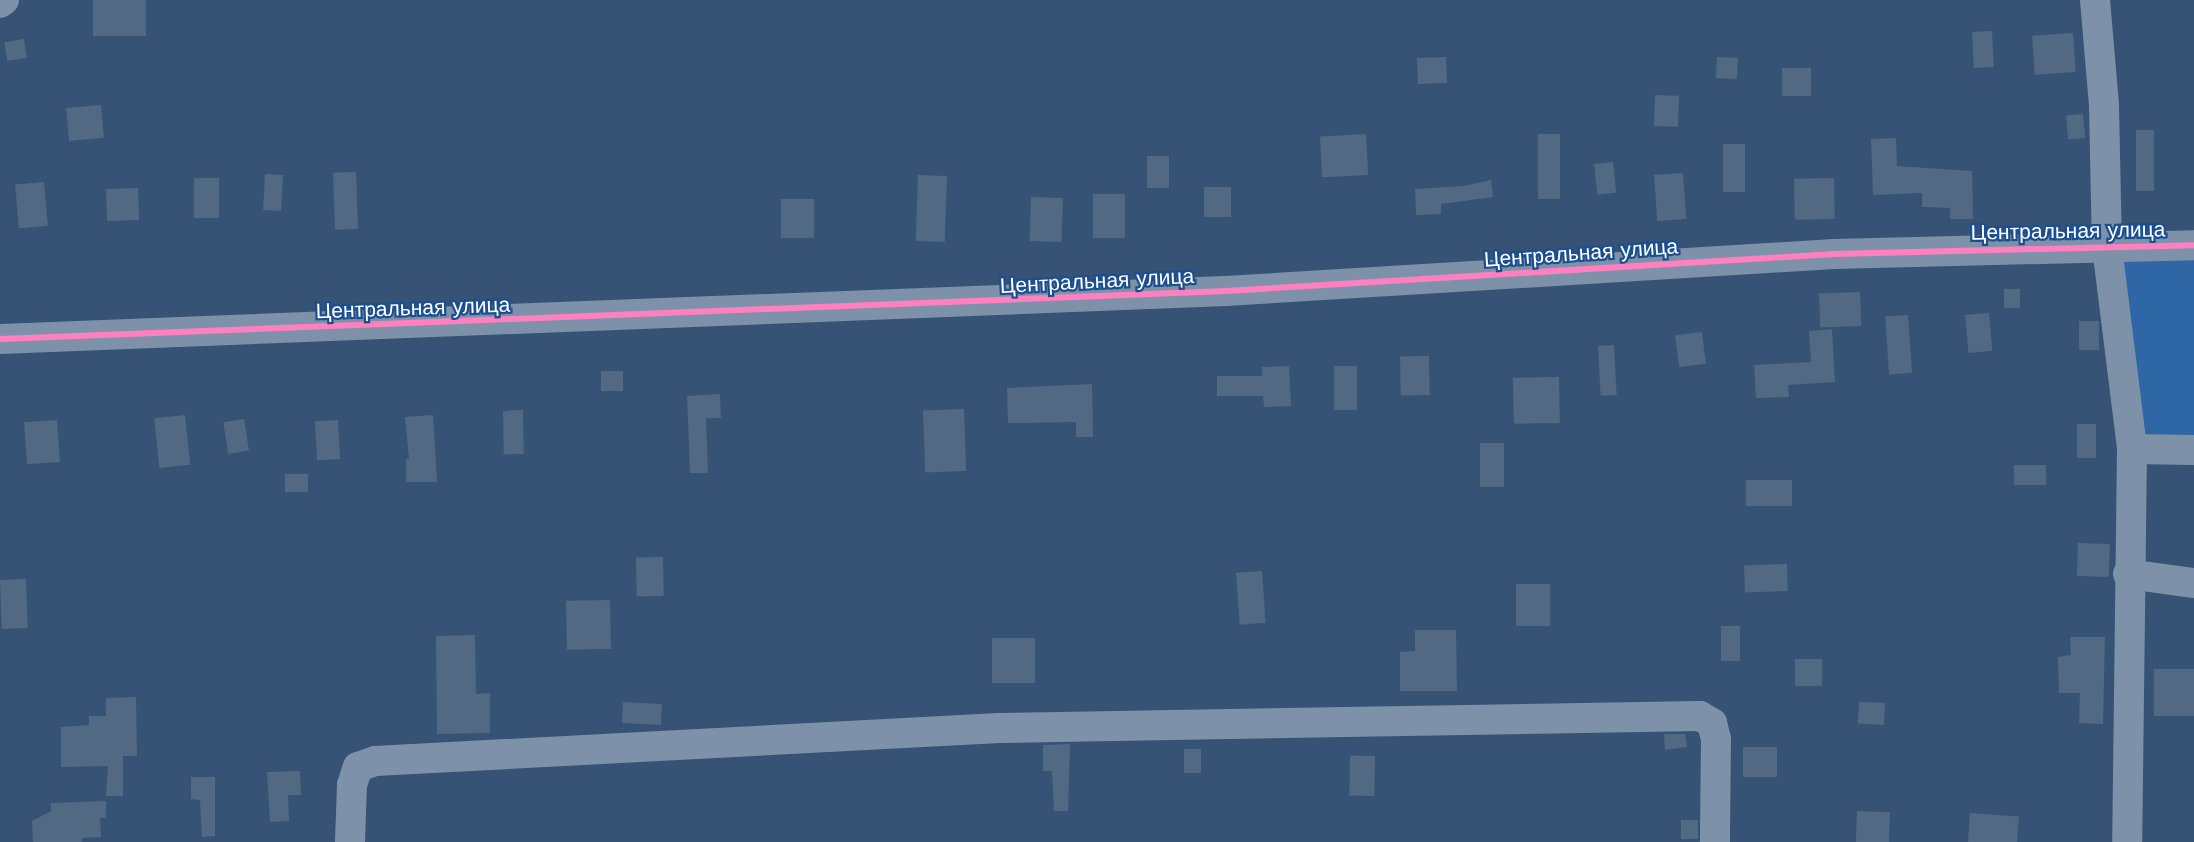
<!DOCTYPE html>
<html>
<head>
<meta charset="utf-8">
<style>
	body { margin:0 }
	#map { position:relative; width:2194px; height:842px; overflow:hidden; background:#365274; font-family:"Work Sans",sans-serif }
	div>[style] { position:absolute }
	[style*='--x'] { left:calc(var(--x)*1px); top:calc(var(--y)*1px); width:calc(var(--w)*1px); rotate:calc(var(--a)*1deg) }
	.green>* { inset:0; background:#2f66a5 }
	.building>* { inset:0; background:#526984; transform-origin:0 0 }
	.minor>* { height:30px; margin:-15px; padding:0 15px; transform-origin:15px; border-radius:15px; background:#7d92a8 }
	.cycleway>* { height:6px; margin:-3px; padding:0 3px; transform-origin:3px; border-radius:3px; background:#ff80c0 }
	span { translate:-50% -50%; white-space:nowrap; text-align:center; line-height:1.15; -webkit-text-stroke:4.5px #1b4f8f; paint-order:stroke }
	.street-label { font-size:21px; color:#fff }
</style>
</head>
<body>
<div id="map">
	<div class="green">
		<div style="clip-path:polygon(2194px 258px,2194px 438px,2140px 439px,2119px 261px)"></div>
	</div>
	<div class="building">
		<div style="left:93px;top:0;width:53px;height:36px"></div>
		<div style="left:1992px;top:31px;width:36px;height:20px;rotate:87deg"></div>
		<div style="left:2073px;top:33px;width:39px;height:41px;rotate:86deg"></div>
		<div style="left:24px;top:39px;width:19px;height:20px;rotate:81deg"></div>
		<div style="left:1446px;top:57px;width:26px;height:29px;rotate:88deg"></div>
		<div style="left:1717px;top:57px;width:21px;height:21px;rotate:3deg"></div>
		<div style="left:1811px;top:68px;width:28px;height:29px;rotate:90deg"></div>
		<div style="left:1655px;top:95px;width:24px;height:31px;rotate:2deg"></div>
		<div style="left:101px;top:105px;width:33px;height:35px;rotate:85deg"></div>
		<div style="left:2083px;top:114px;width:24px;height:17px;rotate:85deg"></div>
		<div style="left:2136px;top:130px;width:18px;height:61px"></div>
		<div style="left:1366px;top:134px;width:41px;height:46px;rotate:87deg"></div>
		<div style="left:1538px;top:134px;width:22px;height:65px"></div>
		<div style="clip-path:polygon(1896px 138px,1897px 166px,1972px 171px,1973px 219px,1950px 219px,1950px 208px,1922px 207px,1922px 193px,1873px 195px,1871px 139px)"></div>
		<div style="left:1723px;top:144px;width:22px;height:48px"></div>
		<div style="left:1147px;top:156px;width:22px;height:32px"></div>
		<div style="left:1613px;top:162px;width:31px;height:19px;rotate:84deg"></div>
		<div style="left:356px;top:172px;width:57px;height:23px;rotate:88deg"></div>
		<div style="left:1683px;top:173px;width:46px;height:29px;rotate:86deg"></div>
		<div style="left:265px;top:174px;width:18px;height:36px;rotate:3deg"></div>
		<div style="left:918px;top:175px;width:29px;height:66px;rotate:2deg"></div>
		<div style="left:194px;top:178px;width:25px;height:40px"></div>
		<div style="left:1834px;top:178px;width:41px;height:40px;rotate:89deg"></div>
		<div style="clip-path:polygon(1491px 180px,1493px 197px,1441px 204px,1441px 214px,1416px 215px,1415px 189px,1464px 186px)"></div>
		<div style="left:44px;top:182px;width:44px;height:29px;rotate:85deg"></div>
		<div style="left:1204px;top:187px;width:27px;height:30px"></div>
		<div style="left:138px;top:188px;width:32px;height:32px;rotate:88deg"></div>
		<div style="left:1093px;top:194px;width:32px;height:44px"></div>
		<div style="left:1031px;top:197px;width:32px;height:44px;rotate:2deg"></div>
		<div style="left:781px;top:199px;width:33px;height:39px"></div>
		<div style="left:2004px;top:289px;width:16px;height:19px"></div>
		<div style="left:1860px;top:292px;width:34px;height:41px;rotate:88deg"></div>
		<div style="left:1989px;top:313px;width:38px;height:24px;rotate:85deg"></div>
		<div style="left:1908px;top:315px;width:58px;height:23px;rotate:86deg"></div>
		<div style="left:2079px;top:321px;width:20px;height:29px"></div>
		<div style="clip-path:polygon(1832px 329px,1835px 382px,1788px 385px,1789px 397px,1756px 398px,1754px 365px,1811px 362px,1809px 331px)"></div>
		<div style="left:1702px;top:332px;width:32px;height:27px;rotate:83deg"></div>
		<div style="left:1614px;top:345px;width:50px;height:16px;rotate:87deg"></div>
		<div style="left:1429px;top:356px;width:39px;height:29px;rotate:89deg"></div>
		<div style="clip-path:polygon(1289px 366px,1291px 406px,1264px 407px,1263px 396px,1217px 396px,1217px 376px,1262px 376px,1262px 367px)"></div>
		<div style="left:1334px;top:366px;width:23px;height:44px"></div>
		<div style="left:623px;top:371px;width:20px;height:22px;rotate:90deg"></div>
		<div style="left:1559px;top:377px;width:46px;height:46px;rotate:89deg"></div>
		<div style="clip-path:polygon(1092px 384px,1093px 437px,1076px 437px,1076px 422px,1008px 423px,1007px 388px)"></div>
		<div style="clip-path:polygon(720px 394px,721px 418px,706px 418px,708px 473px,690px 473px,687px 396px)"></div>
		<div style="left:964px;top:409px;width:62px;height:41px;rotate:88deg"></div>
		<div style="left:523px;top:410px;width:44px;height:20px;rotate:89deg"></div>
		<div style="left:185px;top:415px;width:50px;height:31px;rotate:84deg"></div>
		<div style="clip-path:polygon(433px 415px,437px 482px,406px 482px,406px 459px,409px 459px,405px 417px)"></div>
		<div style="left:244px;top:419px;width:32px;height:21px;rotate:81deg"></div>
		<div style="left:57px;top:420px;width:42px;height:33px;rotate:86deg"></div>
		<div style="left:338px;top:420px;width:39px;height:23px;rotate:87deg"></div>
		<div style="left:2077px;top:424px;width:19px;height:34px"></div>
		<div style="left:1480px;top:443px;width:24px;height:44px"></div>
		<div style="left:2014px;top:465px;width:32px;height:20px"></div>
		<div style="left:285px;top:474px;width:23px;height:18px"></div>
		<div style="left:1792px;top:480px;width:26px;height:46px;rotate:90deg"></div>
		<div style="left:2078px;top:543px;width:32px;height:33px;rotate:2deg"></div>
		<div style="left:663px;top:557px;width:39px;height:27px;rotate:89deg"></div>
		<div style="left:1787px;top:564px;width:27px;height:43px;rotate:88deg"></div>
		<div style="left:1262px;top:571px;width:52px;height:26px;rotate:86deg"></div>
		<div style="left:26px;top:579px;width:49px;height:26px;rotate:88deg"></div>
		<div style="left:1516px;top:584px;width:34px;height:42px"></div>
		<div style="left:610px;top:600px;width:49px;height:44px;rotate:89deg"></div>
		<div style="left:1721px;top:626px;width:19px;height:35px"></div>
		<div style="clip-path:polygon(1415px 630px,1456px 630px,1457px 691px,1400px 691px,1400px 652px,1415px 651px)"></div>
		<div style="clip-path:polygon(475px 635px,476px 694px,490px 693px,490px 733px,437px 734px,436px 636px)"></div>
		<div style="clip-path:polygon(2070px 637px,2105px 637px,2103px 724px,2079px 723px,2080px 693px,2059px 693px,2058px 657px,2071px 655px)"></div>
		<div style="left:992px;top:638px;width:43px;height:45px"></div>
		<div style="left:1795px;top:659px;width:27px;height:27px"></div>
		<div style="left:2194px;top:669px;width:47px;height:40px;rotate:90deg"></div>
		<div style="clip-path:polygon(136px 697px,137px 756px,123px 756px,123px 796px,106px 796px,108px 766px,61px 767px,61px 727px,89px 725px,89px 716px,106px 716px,106px 698px)"></div>
		<div style="left:623px;top:702px;width:39px;height:21px;rotate:3deg"></div>
		<div style="left:1885px;top:703px;width:22px;height:26px;rotate:93deg"></div>
		<div style="clip-path:polygon(1664px 734px,1685px 734px,1687px 747px,1665px 750px)"></div>
		<div style="clip-path:polygon(1070px 744px,1068px 811px,1054px 811px,1052px 771px,1043px 771px,1043px 745px)"></div>
		<div style="left:1743px;top:747px;width:34px;height:30px"></div>
		<div style="left:1184px;top:749px;width:17px;height:24px"></div>
		<div style="left:1375px;top:756px;width:40px;height:25px;rotate:91deg"></div>
		<div style="clip-path:polygon(300px 771px,301px 795px,288px 795px,289px 821px,270px 822px,267px 772px)"></div>
		<div style="clip-path:polygon(191px 777px,215px 777px,215px 836px,202px 837px,200px 800px,191px 799px)"></div>
		<div style="clip-path:polygon(106px 801px,106px 818px,100px 818px,101px 837px,82px 838px,82px 842px,33px 842px,32px 821px,51px 811px,51px 803px)"></div>
		<div style="left:1857px;top:811px;width:33px;height:31px;rotate:2deg"></div>
		<div style="left:1970px;top:813px;width:49px;height:29px;rotate:4deg"></div>
		<div style="left:1681px;top:820px;width:17px;height:19px"></div>
	</div>
	<div class="minor">
		<div style="--x:2095;--y:0;--w:106;--a:85.1"></div>
		<div style="--x:2104;--y:106;--w:141;--a:88.8"></div>
		<div style="--x:2107;--y:247;--w:204;--a:82.9"></div>
		<div style="--x:2132;--y:449;--w:393;--a:90.7"></div>
		<div style="--x:0;--y:3;--w:5;--a:-37"></div>
		<div style="--x:0;--y:339;--w:1227;--a:-2.24"></div>
		<div style="--x:1226;--y:291;--w:609;--a:-3.48"></div>
		<div style="--x:1834;--y:254;--w:360;--a:-1.4"></div>
		<div style="--x:2132;--y:449;--w:62;--a:0.9"></div>
		<div style="--x:2128;--y:574;--w:67;--a:7.8"></div>
		<div style="--x:350;--y:842;--w:57;--a:-88"></div>
		<div style="--x:352;--y:785;--w:19;--a:-72"></div>
		<div style="--x:358;--y:767;--w:18;--a:-19"></div>
		<div style="--x:375;--y:761;--w:625;--a:-3.03"></div>
		<div style="--x:999;--y:728;--w:701;--a:-0.98"></div>
		<div style="--x:1700;--y:716;--w:14;--a:30"></div>
		<div style="--x:1712;--y:723;--w:16;--a:76"></div>
		<div style="--x:1716;--y:739;--w:103;--a:90.6"></div>
	</div>
	<div class="cycleway">
		<div style="--x:0;--y:339;--w:1227;--a:-2.24"></div>
		<div style="--x:1226;--y:291;--w:609;--a:-3.48"></div>
		<div style="--x:1834;--y:254;--w:360;--a:-1.4"></div>
	</div>
	<div class="street-label">
		<span style="left:2068px;top:231px;rotate:-1deg">Центральная улица</span>
		<span style="left:1581px;top:253px;rotate:-4deg">Центральная улица</span>
		<span style="left:1097px;top:281px;rotate:-3deg">Центральная улица</span>
		<span style="left:413px;top:308px;rotate:-2deg">Центральная улица</span>
	</div>
</div>
</body>
</html>
